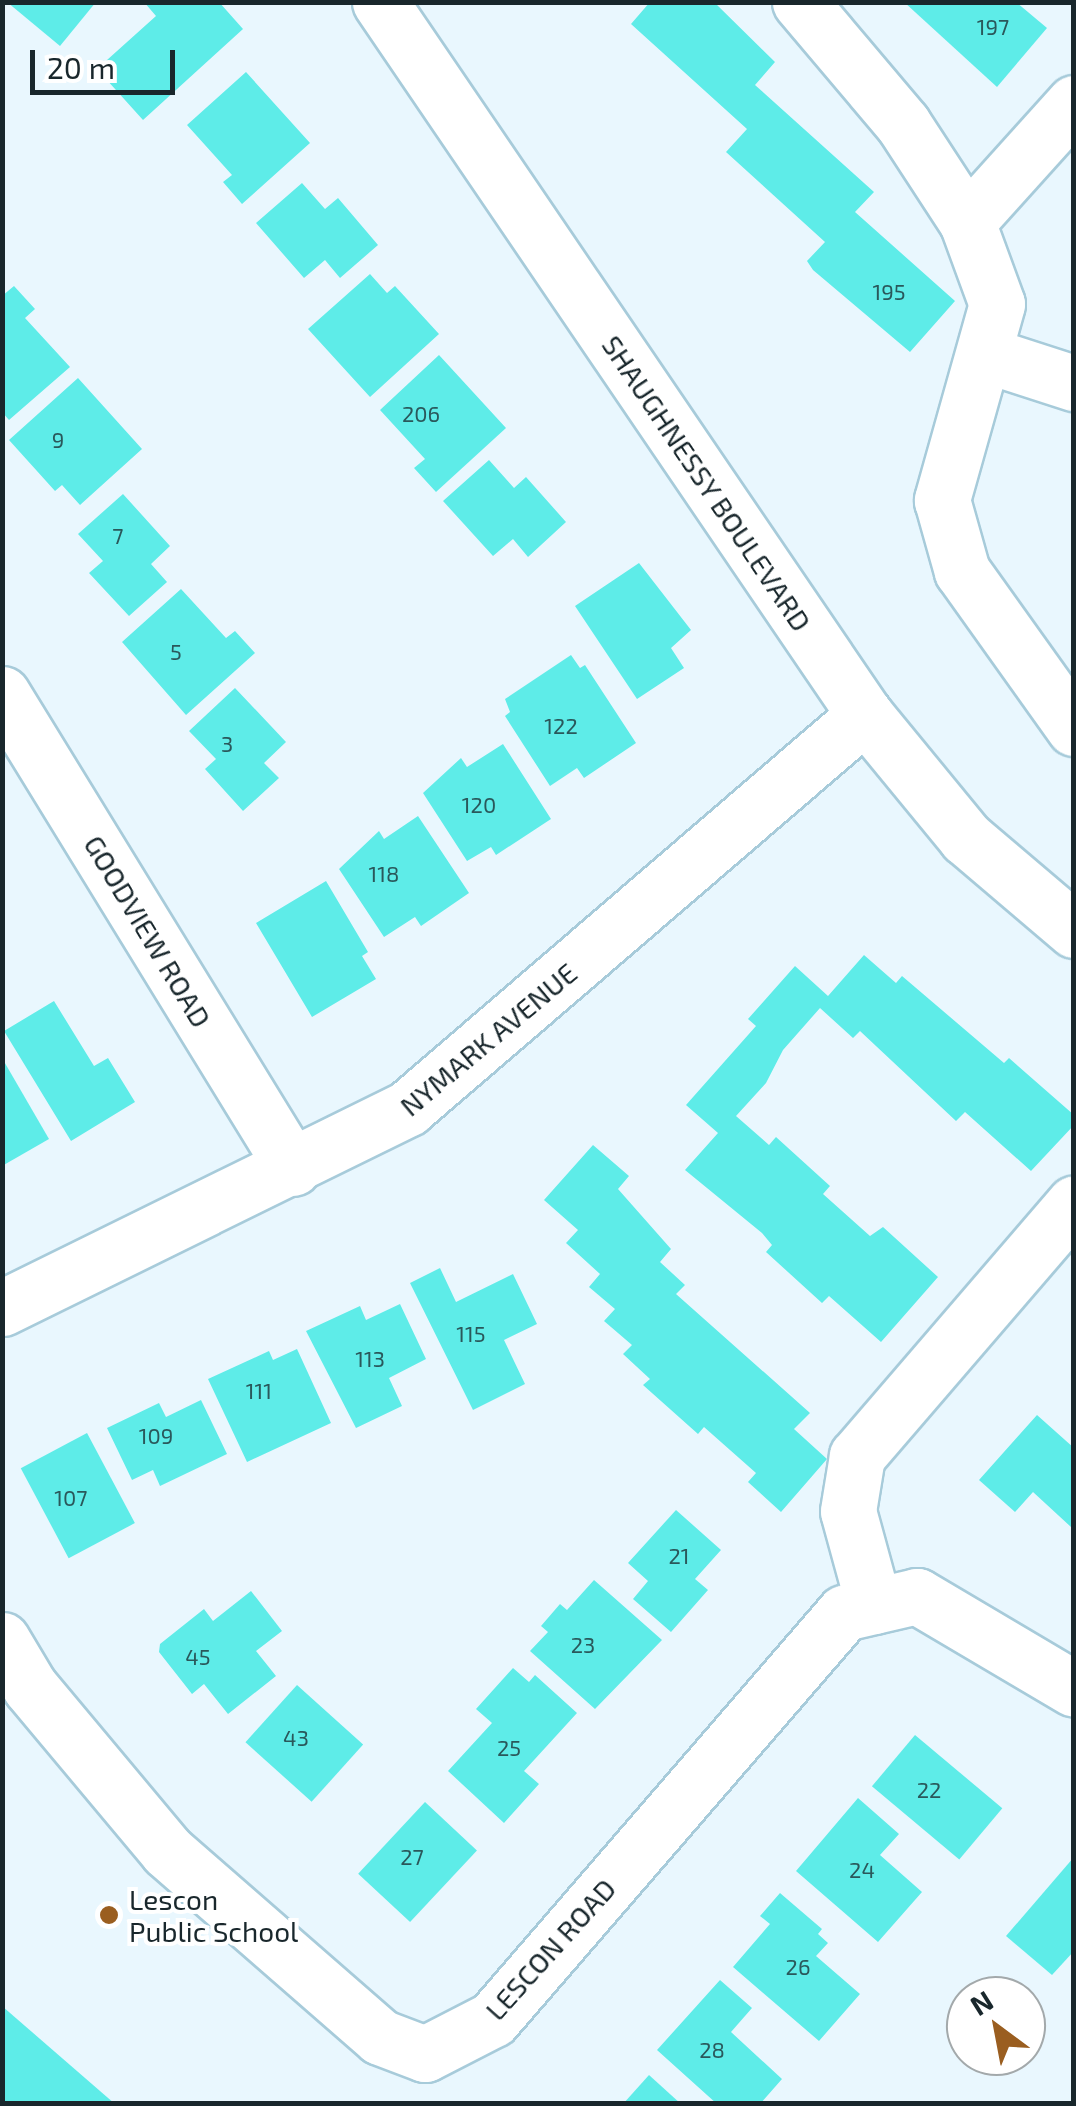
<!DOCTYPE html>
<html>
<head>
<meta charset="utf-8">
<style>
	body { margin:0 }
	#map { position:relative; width:1076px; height:2106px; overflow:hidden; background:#e9f7fe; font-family:"Exo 2",sans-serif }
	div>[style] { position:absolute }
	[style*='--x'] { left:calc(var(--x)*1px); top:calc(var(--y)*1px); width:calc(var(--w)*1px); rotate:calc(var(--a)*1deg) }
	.building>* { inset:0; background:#5eece8; transform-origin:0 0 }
	.roads { filter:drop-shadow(2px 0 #a7cbda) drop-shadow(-2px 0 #a7cbda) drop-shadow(0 2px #a7cbda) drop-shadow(0 -2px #a7cbda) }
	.minor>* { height:55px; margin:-27.5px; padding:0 27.5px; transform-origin:27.5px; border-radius:27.5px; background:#fff }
	.dots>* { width:28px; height:28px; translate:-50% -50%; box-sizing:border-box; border:5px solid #fff; border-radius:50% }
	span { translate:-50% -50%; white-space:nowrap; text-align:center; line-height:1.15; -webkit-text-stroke:8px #fff; paint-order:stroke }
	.number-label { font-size:22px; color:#2a585b }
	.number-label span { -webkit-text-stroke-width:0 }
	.street-label { font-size:28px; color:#19272c }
	.poi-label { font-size:28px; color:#19272c }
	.left { translate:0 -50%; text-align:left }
	.frame { position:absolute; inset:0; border:5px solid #19272c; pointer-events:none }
	.north { position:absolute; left:946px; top:1976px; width:100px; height:100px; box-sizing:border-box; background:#fff; border:2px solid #a3a9ab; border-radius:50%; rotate:328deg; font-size:28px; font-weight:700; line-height:40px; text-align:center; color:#19272c }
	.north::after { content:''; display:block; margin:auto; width:35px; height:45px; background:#9a5e20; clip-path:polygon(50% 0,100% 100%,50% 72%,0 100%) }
	.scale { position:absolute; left:30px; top:50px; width:145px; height:45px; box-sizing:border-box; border:5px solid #19272c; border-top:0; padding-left:12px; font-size:30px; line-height:35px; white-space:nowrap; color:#19272c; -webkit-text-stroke:8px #fff; paint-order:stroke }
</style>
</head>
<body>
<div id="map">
	<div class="building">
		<div style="clip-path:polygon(7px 2px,96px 2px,60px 46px)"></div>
		<div style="clip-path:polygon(144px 2px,219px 2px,243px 29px,143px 120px,97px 69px,156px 16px)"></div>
		<div style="clip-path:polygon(650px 2px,714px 2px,775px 62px,755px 85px,874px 192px,855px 212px,955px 301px,910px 352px,813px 270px,807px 261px,825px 242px,726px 152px,747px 129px,631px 24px)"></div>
		<div style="clip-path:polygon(904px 2px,1016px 2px,1047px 28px,997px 87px)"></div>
		<div style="clip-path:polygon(246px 72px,310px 143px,242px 204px,223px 182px,232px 175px,187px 125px)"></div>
		<div style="clip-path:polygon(302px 183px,325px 209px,338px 198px,378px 245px,340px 278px,325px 260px,304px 278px,256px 223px)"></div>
		<div style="clip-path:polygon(370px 274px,387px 293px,395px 286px,439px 334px,370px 397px,308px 329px)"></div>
		<div style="clip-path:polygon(14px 286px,35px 309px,25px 318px,70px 367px,9px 420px,2px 412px,2px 296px)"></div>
		<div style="clip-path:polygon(439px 355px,506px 428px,436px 492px,414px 468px,425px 459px,380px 410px)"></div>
		<div style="clip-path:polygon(78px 378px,142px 449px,80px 505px,62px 485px,55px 491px,9px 440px)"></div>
		<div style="clip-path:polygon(489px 460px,514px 488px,526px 477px,566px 522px,528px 557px,513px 539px,493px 556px,443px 501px)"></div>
		<div style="clip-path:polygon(123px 494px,170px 546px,151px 564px,167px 582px,129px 616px,89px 573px,103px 561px,78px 534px)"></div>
		<div style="clip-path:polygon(639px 563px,691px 630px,671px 648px,684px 668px,637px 699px,575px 606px)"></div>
		<div style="clip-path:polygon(181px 589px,226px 638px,235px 631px,255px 653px,186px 715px,122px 642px)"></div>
		<div style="clip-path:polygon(571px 655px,580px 668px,585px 665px,636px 743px,584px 778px,577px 768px,550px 786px,505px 716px,510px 712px,505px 699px)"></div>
		<div style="clip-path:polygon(235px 688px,286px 742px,264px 763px,279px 778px,243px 811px,205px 769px,216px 759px,189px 731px)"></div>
		<div style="clip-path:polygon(503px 744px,551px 819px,496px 855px,491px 847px,467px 861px,423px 793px,461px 758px,467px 767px)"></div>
		<div style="clip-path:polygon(418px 816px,469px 893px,421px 926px,415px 917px,384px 937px,339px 869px,379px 831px,384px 839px)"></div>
		<div style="clip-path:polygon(326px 881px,368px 952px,362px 956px,376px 979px,312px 1017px,256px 923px)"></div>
		<div style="clip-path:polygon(864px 955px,896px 983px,902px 976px,1004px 1063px,1009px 1058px,1074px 1115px,1074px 1125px,1031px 1171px,965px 1112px,956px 1121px,860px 1031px,853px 1038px,820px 1008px,783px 1050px,766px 1083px,736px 1116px,769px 1145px,776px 1137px,830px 1186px,823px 1194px,870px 1236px,883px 1227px,938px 1277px,881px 1342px,829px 1296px,822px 1303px,766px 1252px,772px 1245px,762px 1233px,685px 1170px,718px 1133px,686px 1105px,756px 1026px,748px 1019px,795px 966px,828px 996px)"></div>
		<div style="clip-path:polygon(54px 1001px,94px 1066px,108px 1058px,135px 1102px,71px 1141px,4px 1031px)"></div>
		<div style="clip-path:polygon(2px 1058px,49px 1139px,2px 1166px)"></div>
		<div style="clip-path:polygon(593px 1145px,629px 1176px,618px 1189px,671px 1249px,660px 1262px,685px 1285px,676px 1294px,810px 1413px,794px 1429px,827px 1459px,781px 1512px,748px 1482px,756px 1473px,704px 1427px,698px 1434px,643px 1385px,650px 1379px,623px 1354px,632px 1345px,604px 1321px,615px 1309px,589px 1287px,600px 1274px,566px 1243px,578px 1230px,544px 1200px)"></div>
		<div style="clip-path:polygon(440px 1268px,456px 1302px,513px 1274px,537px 1324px,504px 1340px,525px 1384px,473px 1410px,410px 1283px)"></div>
		<div style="clip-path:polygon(400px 1304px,426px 1359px,389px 1378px,402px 1406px,356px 1428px,306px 1331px,360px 1306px,366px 1320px)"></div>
		<div style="clip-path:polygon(297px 1349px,331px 1423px,247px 1462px,208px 1379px,269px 1351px,273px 1360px)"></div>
		<div style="clip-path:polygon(201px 1400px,227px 1454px,160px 1486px,153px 1470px,132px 1480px,107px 1428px,159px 1403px,166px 1417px)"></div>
		<div style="clip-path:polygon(1037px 1415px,1074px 1448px,1071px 1527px,1033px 1492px,1015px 1512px,979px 1480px)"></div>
		<div style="left:87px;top:1433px;width:102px;height:75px;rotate:62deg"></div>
		<div style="clip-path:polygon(676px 1510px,721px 1550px,695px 1579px,708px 1590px,671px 1632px,633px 1599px,648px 1581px,628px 1563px)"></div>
		<div style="clip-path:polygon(594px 1580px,662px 1640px,595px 1709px,530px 1651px,548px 1632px,541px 1626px,560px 1604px,567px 1610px)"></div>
		<div style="clip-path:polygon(251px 1591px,282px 1631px,256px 1651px,276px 1676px,228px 1714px,204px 1684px,192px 1694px,159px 1652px,160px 1644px,204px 1609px,213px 1621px)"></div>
		<div style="clip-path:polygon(513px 1668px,529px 1682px,535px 1675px,577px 1713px,524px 1771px,539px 1784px,504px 1823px,448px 1771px,492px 1723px,476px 1709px)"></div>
		<div style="left:297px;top:1685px;width:89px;height:77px;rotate:42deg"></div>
		<div style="left:915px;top:1735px;width:114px;height:67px;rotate:40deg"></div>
		<div style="clip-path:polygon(858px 1798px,899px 1834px,880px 1855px,922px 1892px,878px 1942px,796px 1871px)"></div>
		<div style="left:425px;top:1802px;width:71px;height:98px;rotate:43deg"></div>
		<div style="clip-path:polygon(1074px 1857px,1074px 1951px,1052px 1975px,1006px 1936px)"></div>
		<div style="clip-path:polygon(780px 1893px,822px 1929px,818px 1934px,828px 1943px,816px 1956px,860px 1994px,819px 2041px,733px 1967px,770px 1924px,760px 1916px)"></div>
		<div style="clip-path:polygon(720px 1980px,752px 2008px,731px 2032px,782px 2079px,760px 2104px,717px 2104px,657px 2050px)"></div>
		<div style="clip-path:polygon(2px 2006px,115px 2104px,2px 2104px)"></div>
		<div style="clip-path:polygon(649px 2075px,681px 2104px,623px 2104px)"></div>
	</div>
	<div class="roads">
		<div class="minor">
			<div style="--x:380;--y:2;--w:862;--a:55.78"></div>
			<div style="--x:865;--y:715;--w:159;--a:50.6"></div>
			<div style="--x:966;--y:838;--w:142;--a:40.4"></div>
			<div style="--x:800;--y:2;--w:160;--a:49.8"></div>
			<div style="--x:903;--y:124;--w:117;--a:56.9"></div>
			<div style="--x:967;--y:222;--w:87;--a:69.9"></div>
			<div style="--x:997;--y:304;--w:204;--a:105.7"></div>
			<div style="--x:942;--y:500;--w:74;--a:74.3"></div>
			<div style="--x:962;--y:571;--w:193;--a:54.5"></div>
			<div style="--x:967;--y:222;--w:160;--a:-48"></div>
			<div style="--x:984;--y:354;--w:95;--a:17.9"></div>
			<div style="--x:2;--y:694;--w:556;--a:58.45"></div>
			<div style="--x:2;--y:1308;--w:453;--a:-26.2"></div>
			<div style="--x:408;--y:1108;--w:603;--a:-40.69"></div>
			<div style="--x:874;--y:1606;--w:98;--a:-105.3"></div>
			<div style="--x:848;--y:1511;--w:56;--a:-80.7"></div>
			<div style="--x:857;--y:1456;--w:333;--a:-49.3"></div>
			<div style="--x:2;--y:1640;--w:55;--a:59.2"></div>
			<div style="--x:30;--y:1687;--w:214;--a:50.1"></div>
			<div style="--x:167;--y:1851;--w:283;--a:41.1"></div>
			<div style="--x:380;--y:2037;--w:48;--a:20.7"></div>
			<div style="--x:425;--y:2054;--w:76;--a:-27.2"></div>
			<div style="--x:493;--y:2019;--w:537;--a:-49.16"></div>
			<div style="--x:844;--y:1613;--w:75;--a:-13.1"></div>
			<div style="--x:917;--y:1596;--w:182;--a:30.6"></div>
		</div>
	</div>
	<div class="dots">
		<div style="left:109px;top:1915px;background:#9a5e20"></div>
	</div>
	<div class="number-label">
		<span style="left:993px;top:27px">197</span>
		<span style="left:889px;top:292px">195</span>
		<span style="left:421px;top:414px">206</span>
		<span style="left:58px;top:440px">9</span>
		<span style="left:118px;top:536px">7</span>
		<span style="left:176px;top:652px">5</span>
		<span style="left:561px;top:726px">122</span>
		<span style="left:227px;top:744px">3</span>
		<span style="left:479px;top:805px">120</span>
		<span style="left:384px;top:874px">118</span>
		<span style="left:471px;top:1334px">115</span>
		<span style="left:370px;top:1359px">113</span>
		<span style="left:259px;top:1391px">111</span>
		<span style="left:156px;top:1436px">109</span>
		<span style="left:71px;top:1498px">107</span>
		<span style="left:679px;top:1556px">21</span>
		<span style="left:583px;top:1645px">23</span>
		<span style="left:198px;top:1657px">45</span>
		<span style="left:296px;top:1738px">43</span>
		<span style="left:509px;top:1748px">25</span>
		<span style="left:929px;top:1790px">22</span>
		<span style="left:412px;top:1857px">27</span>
		<span style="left:862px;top:1870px">24</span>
		<span style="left:798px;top:1967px">26</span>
		<span style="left:712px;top:2050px">28</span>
	</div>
	<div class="street-label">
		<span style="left:707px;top:483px;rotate:56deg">SHAUGHNESSY BOULEVARD</span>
		<span style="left:148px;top:931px;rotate:59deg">GOODVIEW ROAD</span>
		<span style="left:488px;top:1039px;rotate:-40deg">NYMARK AVENUE</span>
		<span style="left:550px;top:1949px;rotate:-48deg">LESCON ROAD</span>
	</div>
	<div class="poi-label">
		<span class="left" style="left:129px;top:1915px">Lescon<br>Public School</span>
	</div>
	<div class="frame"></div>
	<div class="north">N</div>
	<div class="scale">20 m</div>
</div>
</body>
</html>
